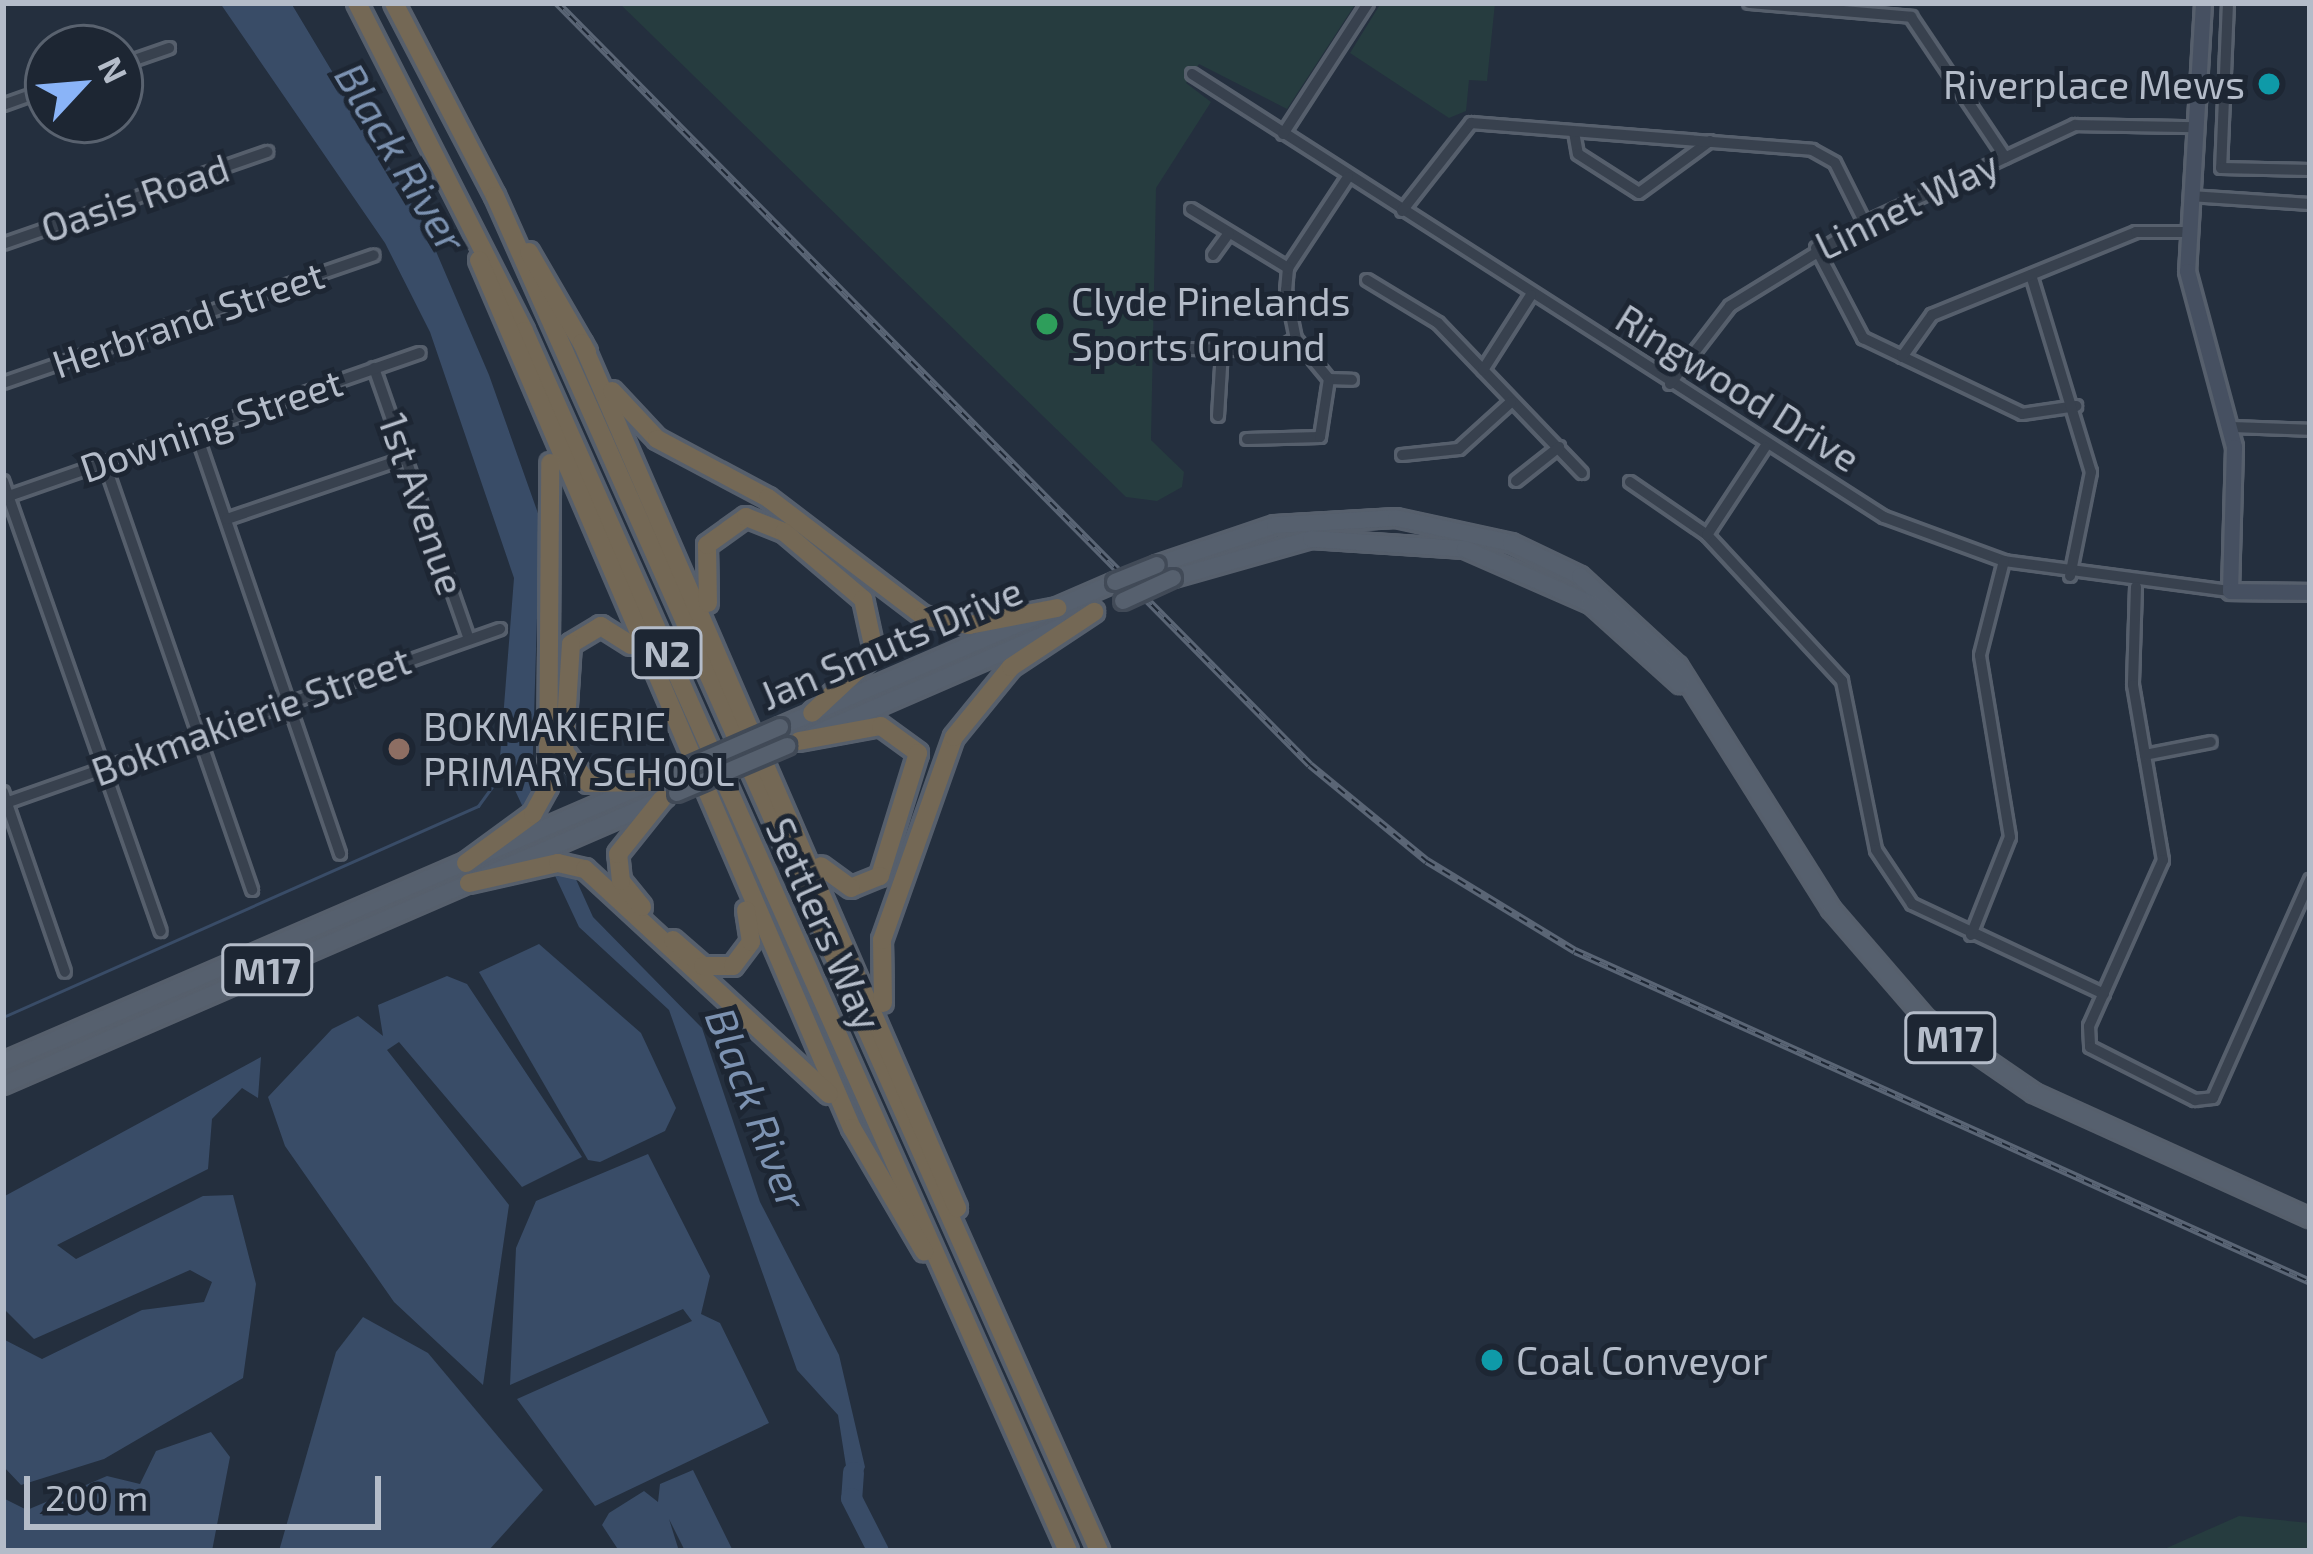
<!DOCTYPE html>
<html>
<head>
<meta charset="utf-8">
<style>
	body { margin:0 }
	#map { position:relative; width:2313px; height:1554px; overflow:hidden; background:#242f3e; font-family:"Exo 2",sans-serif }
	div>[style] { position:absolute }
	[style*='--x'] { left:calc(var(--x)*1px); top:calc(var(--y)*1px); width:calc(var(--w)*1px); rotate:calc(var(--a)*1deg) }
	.green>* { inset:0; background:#263c3f }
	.water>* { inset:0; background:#394c67 }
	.stream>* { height:3px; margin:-1.5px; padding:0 1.5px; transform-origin:1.5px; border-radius:1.5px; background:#394c67 }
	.river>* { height:21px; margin:-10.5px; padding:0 10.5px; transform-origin:10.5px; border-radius:10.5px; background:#394c67 }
	.roads { filter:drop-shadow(3px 0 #565f6c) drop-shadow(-3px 0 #565f6c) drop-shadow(0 3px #565f6c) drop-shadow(0 -3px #565f6c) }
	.street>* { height:10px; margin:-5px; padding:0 5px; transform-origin:5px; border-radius:5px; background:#38414e }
	.secondary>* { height:15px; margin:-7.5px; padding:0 7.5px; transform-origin:7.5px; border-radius:7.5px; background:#465061 }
	.primary>* { height:16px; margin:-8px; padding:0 8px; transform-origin:8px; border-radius:8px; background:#56606e }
	.highway>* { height:18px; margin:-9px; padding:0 9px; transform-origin:9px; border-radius:9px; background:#746855 }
	.rail>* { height:8px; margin-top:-4px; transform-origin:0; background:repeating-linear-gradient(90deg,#1d2633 0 9px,#5a6575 0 18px); box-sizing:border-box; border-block:3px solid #5a6575 }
	.bridges { filter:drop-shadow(3px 0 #414a57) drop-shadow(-3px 0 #414a57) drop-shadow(0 3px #414a57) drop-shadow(0 -3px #414a57) }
	.primary-bridge>* { height:16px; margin:-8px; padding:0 8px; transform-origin:8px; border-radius:8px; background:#56606e }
	.dots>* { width:33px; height:33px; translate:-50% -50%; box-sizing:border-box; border:6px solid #1d2633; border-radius:50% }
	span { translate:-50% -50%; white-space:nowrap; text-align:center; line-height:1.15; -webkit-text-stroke:10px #1d2633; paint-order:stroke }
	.shield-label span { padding:3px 9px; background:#1d2633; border:3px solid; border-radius:9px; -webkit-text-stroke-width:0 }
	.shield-label { font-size:36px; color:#b4bcc9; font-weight:700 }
	.poi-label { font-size:39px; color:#b4bcc9 }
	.right { translate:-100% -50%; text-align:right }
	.left { translate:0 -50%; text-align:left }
	.street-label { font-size:39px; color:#b4bcc9 }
	.water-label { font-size:42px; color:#7c92b1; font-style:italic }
	.frame { position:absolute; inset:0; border:6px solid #b4bcc9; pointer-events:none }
	.north { position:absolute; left:24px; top:24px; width:120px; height:120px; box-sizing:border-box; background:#1d2633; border:3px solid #59626f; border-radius:50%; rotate:64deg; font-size:33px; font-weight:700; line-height:48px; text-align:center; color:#b4bcc9 }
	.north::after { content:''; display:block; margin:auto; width:42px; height:54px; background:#8ab4f8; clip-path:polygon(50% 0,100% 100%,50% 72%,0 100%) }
	.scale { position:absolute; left:24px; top:1476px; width:357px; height:54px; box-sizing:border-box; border:6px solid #b4bcc9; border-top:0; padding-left:15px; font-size:36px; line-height:42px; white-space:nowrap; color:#b4bcc9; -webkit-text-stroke:9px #1d2633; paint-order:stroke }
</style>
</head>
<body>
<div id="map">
	<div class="green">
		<div style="clip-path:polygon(619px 3px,1356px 3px,1287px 109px,1199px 64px,1186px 83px,1211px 102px,1156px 188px,1151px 440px,1184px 472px,1182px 487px,1157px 501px,1126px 497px)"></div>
		<div style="clip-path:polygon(1381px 3px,1495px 3px,1487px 81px,1469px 80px,1466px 111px,1449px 118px,1350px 53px)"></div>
		<div style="clip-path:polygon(2239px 1516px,2310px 1523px,2310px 1551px,2160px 1551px)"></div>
	</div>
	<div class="water">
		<div style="clip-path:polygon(220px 3px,291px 3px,426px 228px,489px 375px,540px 519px,532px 782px,593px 917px,702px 1028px,760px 1202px,839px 1355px,865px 1467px,851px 1498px,838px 1415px,797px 1370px,669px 1010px,579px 927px,513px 786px,498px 783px,514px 578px,430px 332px,385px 243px)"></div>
		<div style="clip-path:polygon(539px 944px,641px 1033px,676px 1108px,665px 1131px,600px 1162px,588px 1160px,479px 972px)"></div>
		<div style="clip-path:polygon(447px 976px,467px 984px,582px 1157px,522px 1187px,399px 1042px,387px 1050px,509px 1205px,483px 1385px,394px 1302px,285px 1146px,268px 1097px,332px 1029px,358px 1016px,383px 1036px,378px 1005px)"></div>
		<div style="clip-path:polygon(261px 1057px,258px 1098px,242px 1088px,212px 1119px,208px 1169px,57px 1245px,76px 1259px,203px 1196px,233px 1195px,256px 1284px,243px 1378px,104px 1459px,21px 1485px,3px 1466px,3px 1339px,42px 1359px,142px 1310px,204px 1302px,212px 1282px,190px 1270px,34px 1339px,3px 1308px,3px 1197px)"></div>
		<div style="clip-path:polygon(648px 1154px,710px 1276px,701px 1314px,720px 1323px,769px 1423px,595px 1506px,517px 1399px,692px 1321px,683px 1309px,510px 1385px,516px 1248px,536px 1201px)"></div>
		<div style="clip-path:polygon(363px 1317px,428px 1353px,543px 1490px,489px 1550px,279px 1551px,336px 1352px)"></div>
		<div style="clip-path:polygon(211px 1432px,230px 1457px,212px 1551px,3px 1551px,3px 1498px,27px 1510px,107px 1476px,140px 1484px,156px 1451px)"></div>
		<div style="clip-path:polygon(693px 1470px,733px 1551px,685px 1551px,669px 1519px,679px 1551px,619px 1551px,602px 1525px,609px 1513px,644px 1491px,658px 1502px,660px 1484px)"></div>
	</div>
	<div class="stream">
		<div style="--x:3;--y:1017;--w:520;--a:-23.95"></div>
		<div style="--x:478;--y:806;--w:34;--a:-54"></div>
	</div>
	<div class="river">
		<div style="--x:853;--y:1472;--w:26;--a:94"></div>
		<div style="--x:851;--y:1498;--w:59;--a:63"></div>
	</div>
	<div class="roads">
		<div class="street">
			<div style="--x:1749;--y:3;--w:163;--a:4.9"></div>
			<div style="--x:1911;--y:17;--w:169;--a:56.1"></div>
			<div style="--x:2228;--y:3;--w:165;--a:92.4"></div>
			<div style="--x:2221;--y:168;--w:89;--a:1.3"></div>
			<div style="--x:120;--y:65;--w:52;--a:-19.1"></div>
			<div style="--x:1192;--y:74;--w:822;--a:32.63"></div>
			<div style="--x:1884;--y:517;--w:128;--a:20.1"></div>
			<div style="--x:2004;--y:561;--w:228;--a:7.6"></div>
			<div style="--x:3;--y:105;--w:48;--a:-19.6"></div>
			<div style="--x:1574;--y:132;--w:22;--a:80"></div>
			<div style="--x:1578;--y:154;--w:72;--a:32.6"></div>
			<div style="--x:1639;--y:193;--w:88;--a:-36.2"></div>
			<div style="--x:1283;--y:134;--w:156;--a:-57"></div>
			<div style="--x:1348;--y:177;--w:109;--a:123.4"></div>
			<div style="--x:1288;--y:268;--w:22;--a:95"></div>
			<div style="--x:1286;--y:290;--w:50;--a:78.5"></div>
			<div style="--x:1296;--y:339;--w:52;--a:50.5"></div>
			<div style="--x:1329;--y:379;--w:23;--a:2"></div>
			<div style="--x:2190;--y:196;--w:120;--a:3.8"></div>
			<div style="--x:1191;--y:209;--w:114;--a:31.3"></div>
			<div style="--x:1402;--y:211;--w:112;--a:-51.9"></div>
			<div style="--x:1471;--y:123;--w:342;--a:4.5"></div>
			<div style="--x:1812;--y:150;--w:26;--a:29"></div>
			<div style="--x:1835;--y:163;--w:67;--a:63.4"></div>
			<div style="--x:3;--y:244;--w:280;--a:-19.2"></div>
			<div style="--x:1816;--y:248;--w:102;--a:62.4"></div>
			<div style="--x:1863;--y:338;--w:176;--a:25.5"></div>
			<div style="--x:2022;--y:414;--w:55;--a:-8.4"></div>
			<div style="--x:1213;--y:255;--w:27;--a:-54"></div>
			<div style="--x:2031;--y:275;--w:206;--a:73.1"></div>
			<div style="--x:2091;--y:472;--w:106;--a:101.4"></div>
			<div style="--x:1367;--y:280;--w:83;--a:31.2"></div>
			<div style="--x:1438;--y:323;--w:208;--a:46.2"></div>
			<div style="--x:1190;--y:349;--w:84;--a:1.4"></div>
			<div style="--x:1274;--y:351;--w:25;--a:-29"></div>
			<div style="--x:1902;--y:357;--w:52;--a:-54.5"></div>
			<div style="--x:1932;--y:315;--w:220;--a:-22.1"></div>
			<div style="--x:2136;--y:232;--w:52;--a:0"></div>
			<div style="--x:374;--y:368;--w:287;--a:70.7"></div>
			<div style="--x:1483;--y:370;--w:89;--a:-57.4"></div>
			<div style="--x:3;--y:383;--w:392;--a:-19"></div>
			<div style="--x:1670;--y:384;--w:98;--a:-52.4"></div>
			<div style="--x:1730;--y:306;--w:158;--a:-31.6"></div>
			<div style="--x:1865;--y:223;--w:232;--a:-25"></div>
			<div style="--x:2075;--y:125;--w:117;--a:1"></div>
			<div style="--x:1218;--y:416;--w:66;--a:-86.5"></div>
			<div style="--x:2230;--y:427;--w:80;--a:2.1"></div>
			<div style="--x:195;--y:430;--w:448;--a:71.1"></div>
			<div style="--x:1247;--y:439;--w:73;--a:-1.6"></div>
			<div style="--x:1320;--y:437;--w:59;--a:-81.2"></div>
			<div style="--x:1402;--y:455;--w:57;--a:-6"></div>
			<div style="--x:1459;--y:449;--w:70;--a:-42.1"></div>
			<div style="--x:104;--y:462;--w:453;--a:70.9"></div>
			<div style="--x:3;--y:481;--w:477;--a:70.7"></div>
			<div style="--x:1516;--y:481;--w:55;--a:-38.3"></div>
			<div style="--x:1630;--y:482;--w:93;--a:34.5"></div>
			<div style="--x:1707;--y:535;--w:199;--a:47.2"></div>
			<div style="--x:1842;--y:681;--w:172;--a:78.6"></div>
			<div style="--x:1876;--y:850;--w:65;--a:56.3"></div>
			<div style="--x:1912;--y:904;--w:212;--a:25.1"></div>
			<div style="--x:6;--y:497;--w:438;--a:-19.2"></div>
			<div style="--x:227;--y:519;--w:189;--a:-18.8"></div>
			<div style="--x:1707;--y:535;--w:105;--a:-56.6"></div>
			<div style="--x:2136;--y:587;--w:98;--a:91.8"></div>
			<div style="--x:2133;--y:685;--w:178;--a:80.3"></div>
			<div style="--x:2163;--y:860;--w:182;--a:114"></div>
			<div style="--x:2089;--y:1026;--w:21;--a:87"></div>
			<div style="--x:2090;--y:1047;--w:118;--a:26.8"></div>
			<div style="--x:2195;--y:1100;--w:18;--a:-6"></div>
			<div style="--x:2213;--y:1098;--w:239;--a:-66"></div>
			<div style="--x:2145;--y:755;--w:67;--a:-11.1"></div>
			<div style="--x:3;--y:792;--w:190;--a:71"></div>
			<div style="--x:3;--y:804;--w:527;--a:-19.4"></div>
			<div style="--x:1971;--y:935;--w:105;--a:-68.3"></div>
			<div style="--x:2010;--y:837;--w:184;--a:-99.4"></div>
			<div style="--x:1980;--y:655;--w:97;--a:-75.7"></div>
		</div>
		<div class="secondary">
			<div style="--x:2203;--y:3;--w:268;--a:93.4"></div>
			<div style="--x:2187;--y:271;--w:182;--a:75"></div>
			<div style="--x:2234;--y:447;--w:144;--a:91.6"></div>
			<div style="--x:2230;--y:591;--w:80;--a:0.7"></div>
		</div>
		<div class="primary">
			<div style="--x:1157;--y:565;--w:125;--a:-18.7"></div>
			<div style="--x:1275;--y:525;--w:121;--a:-3.3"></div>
			<div style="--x:1396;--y:518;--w:118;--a:12.3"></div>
			<div style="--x:1511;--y:543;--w:76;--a:25.6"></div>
			<div style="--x:1580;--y:576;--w:133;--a:42.6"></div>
			<div style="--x:1678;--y:666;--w:287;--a:57.8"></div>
			<div style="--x:1831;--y:909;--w:144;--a:49.2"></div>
			<div style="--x:1925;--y:1018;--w:132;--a:34.5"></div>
			<div style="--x:2034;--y:1093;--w:303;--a:24.4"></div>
			<div style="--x:1173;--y:578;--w:143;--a:-15.8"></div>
			<div style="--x:1311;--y:539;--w:154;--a:3.7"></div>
			<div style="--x:1465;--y:549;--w:137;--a:23.6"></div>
			<div style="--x:1591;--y:604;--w:120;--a:42"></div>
			<div style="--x:780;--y:727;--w:365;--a:-23.4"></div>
			<div style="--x:815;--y:734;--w:268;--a:-23.5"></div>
			<div style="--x:3;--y:1062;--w:706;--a:-23.37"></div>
			<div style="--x:3;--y:1085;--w:722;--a:-23.44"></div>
		</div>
		<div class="highway">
			<div style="--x:357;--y:3;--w:368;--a:63"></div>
			<div style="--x:524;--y:331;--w:1336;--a:65.97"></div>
			<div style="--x:394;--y:3;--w:218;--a:62.4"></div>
			<div style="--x:495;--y:196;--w:1484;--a:65.97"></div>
			<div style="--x:529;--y:252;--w:116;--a:59.9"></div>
			<div style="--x:479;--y:260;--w:945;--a:66.75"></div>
			<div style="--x:852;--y:1128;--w:143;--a:59.7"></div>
			<div style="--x:582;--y:343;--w:943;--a:66.56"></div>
			<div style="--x:612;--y:391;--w:66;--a:46.8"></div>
			<div style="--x:657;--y:439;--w:126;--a:28"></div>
			<div style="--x:768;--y:498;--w:195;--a:37.3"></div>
			<div style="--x:923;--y:616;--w:47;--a:11.1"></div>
			<div style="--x:969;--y:625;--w:90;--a:-10.9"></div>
			<div style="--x:708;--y:603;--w:58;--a:-91"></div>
			<div style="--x:707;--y:545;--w:48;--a:-35.7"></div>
			<div style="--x:746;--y:517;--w:41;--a:21.5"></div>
			<div style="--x:784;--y:532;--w:104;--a:40.3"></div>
			<div style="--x:863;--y:599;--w:56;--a:77.7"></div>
			<div style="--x:875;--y:654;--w:86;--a:136.9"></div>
			<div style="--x:631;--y:645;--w:36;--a:-148"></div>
			<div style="--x:601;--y:626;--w:35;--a:149"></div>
			<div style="--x:571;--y:644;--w:107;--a:93.7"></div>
			<div style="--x:564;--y:751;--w:40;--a:53"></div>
			<div style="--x:588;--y:783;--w:64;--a:-0.9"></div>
			<div style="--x:799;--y:741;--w:83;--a:-10.4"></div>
			<div style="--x:881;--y:726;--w:46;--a:36.1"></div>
			<div style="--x:918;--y:753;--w:129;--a:107.2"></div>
			<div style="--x:880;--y:876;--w:31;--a:158"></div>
			<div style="--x:851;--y:888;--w:37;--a:-144"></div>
			<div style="--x:466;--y:863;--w:83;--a:-36.2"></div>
			<div style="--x:533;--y:814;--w:31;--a:-61"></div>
			<div style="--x:548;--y:787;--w:324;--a:-89.6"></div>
			<div style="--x:469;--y:883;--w:91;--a:-12.7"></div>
			<div style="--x:558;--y:863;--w:28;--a:13"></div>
			<div style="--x:585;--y:869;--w:332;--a:42.7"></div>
			<div style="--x:642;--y:907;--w:33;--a:-129"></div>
			<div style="--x:621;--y:881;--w:27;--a:-96"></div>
			<div style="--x:618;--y:854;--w:70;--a:-51.3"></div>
			<div style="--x:673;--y:940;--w:40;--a:41"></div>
			<div style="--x:703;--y:966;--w:30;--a:0"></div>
			<div style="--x:733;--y:966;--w:30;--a:-53"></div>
			<div style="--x:751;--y:942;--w:32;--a:-99"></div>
			<div style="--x:883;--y:1003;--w:63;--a:-90.9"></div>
			<div style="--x:882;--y:940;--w:215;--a:-70.5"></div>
			<div style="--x:954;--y:737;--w:90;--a:-50.8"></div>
			<div style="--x:1011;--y:667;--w:100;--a:-33.5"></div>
		</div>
	</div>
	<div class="rail">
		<div style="--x:557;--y:3;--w:1071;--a:45.34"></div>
		<div style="--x:1310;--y:765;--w:151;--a:39.4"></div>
		<div style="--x:1427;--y:861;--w:173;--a:31.3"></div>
		<div style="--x:1575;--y:951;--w:806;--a:24.24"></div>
	</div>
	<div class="bridges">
		<div class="primary-bridge">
			<div style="--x:1115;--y:582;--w:45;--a:-22"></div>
			<div style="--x:1123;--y:601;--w:55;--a:-24.7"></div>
			<div style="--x:669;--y:775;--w:121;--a:-23.4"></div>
			<div style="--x:677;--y:793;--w:120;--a:-23.1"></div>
		</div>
	</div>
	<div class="dots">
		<div style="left:2269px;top:84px;background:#0f9aa8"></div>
		<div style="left:1047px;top:324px;background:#2e9e5b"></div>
		<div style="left:399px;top:749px;background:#8d6e63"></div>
		<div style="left:1492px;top:1360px;background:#0f9aa8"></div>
	</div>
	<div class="shield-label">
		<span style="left:667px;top:653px">N2</span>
		<span style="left:267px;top:970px">M17</span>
		<span style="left:1950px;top:1038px">M17</span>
	</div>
	<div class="poi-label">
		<span class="right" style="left:2245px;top:84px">Riverplace Mews</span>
		<span class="left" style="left:1071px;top:324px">Clyde Pinelands<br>Sports Ground</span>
		<span class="left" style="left:423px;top:749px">BOKMAKIERIE<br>PRIMARY SCHOOL</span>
		<span class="left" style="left:1516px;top:1360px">Coal Conveyor</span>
	</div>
	<div class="street-label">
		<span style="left:135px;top:198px;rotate:-19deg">Oasis Road</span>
		<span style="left:1907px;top:205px;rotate:-26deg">Linnet Way</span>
		<span style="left:188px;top:319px;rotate:-19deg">Herbrand Street</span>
		<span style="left:1738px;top:388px;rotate:32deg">Ringwood Drive</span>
		<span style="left:211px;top:425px;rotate:-19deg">Downing Street</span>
		<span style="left:422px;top:504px;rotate:71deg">1st Avenue</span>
		<span style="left:891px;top:643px;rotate:-23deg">Jan Smuts Drive</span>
		<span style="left:251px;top:716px;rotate:-20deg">Bokmakierie Street</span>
		<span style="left:824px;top:924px;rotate:66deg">Settlers Way</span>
	</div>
	<div class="water-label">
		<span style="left:402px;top:157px;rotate:59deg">Black River</span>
		<span style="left:758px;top:1108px;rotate:69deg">Black River</span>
	</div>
	<div class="frame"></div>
	<div class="north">N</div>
	<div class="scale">200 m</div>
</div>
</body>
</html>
